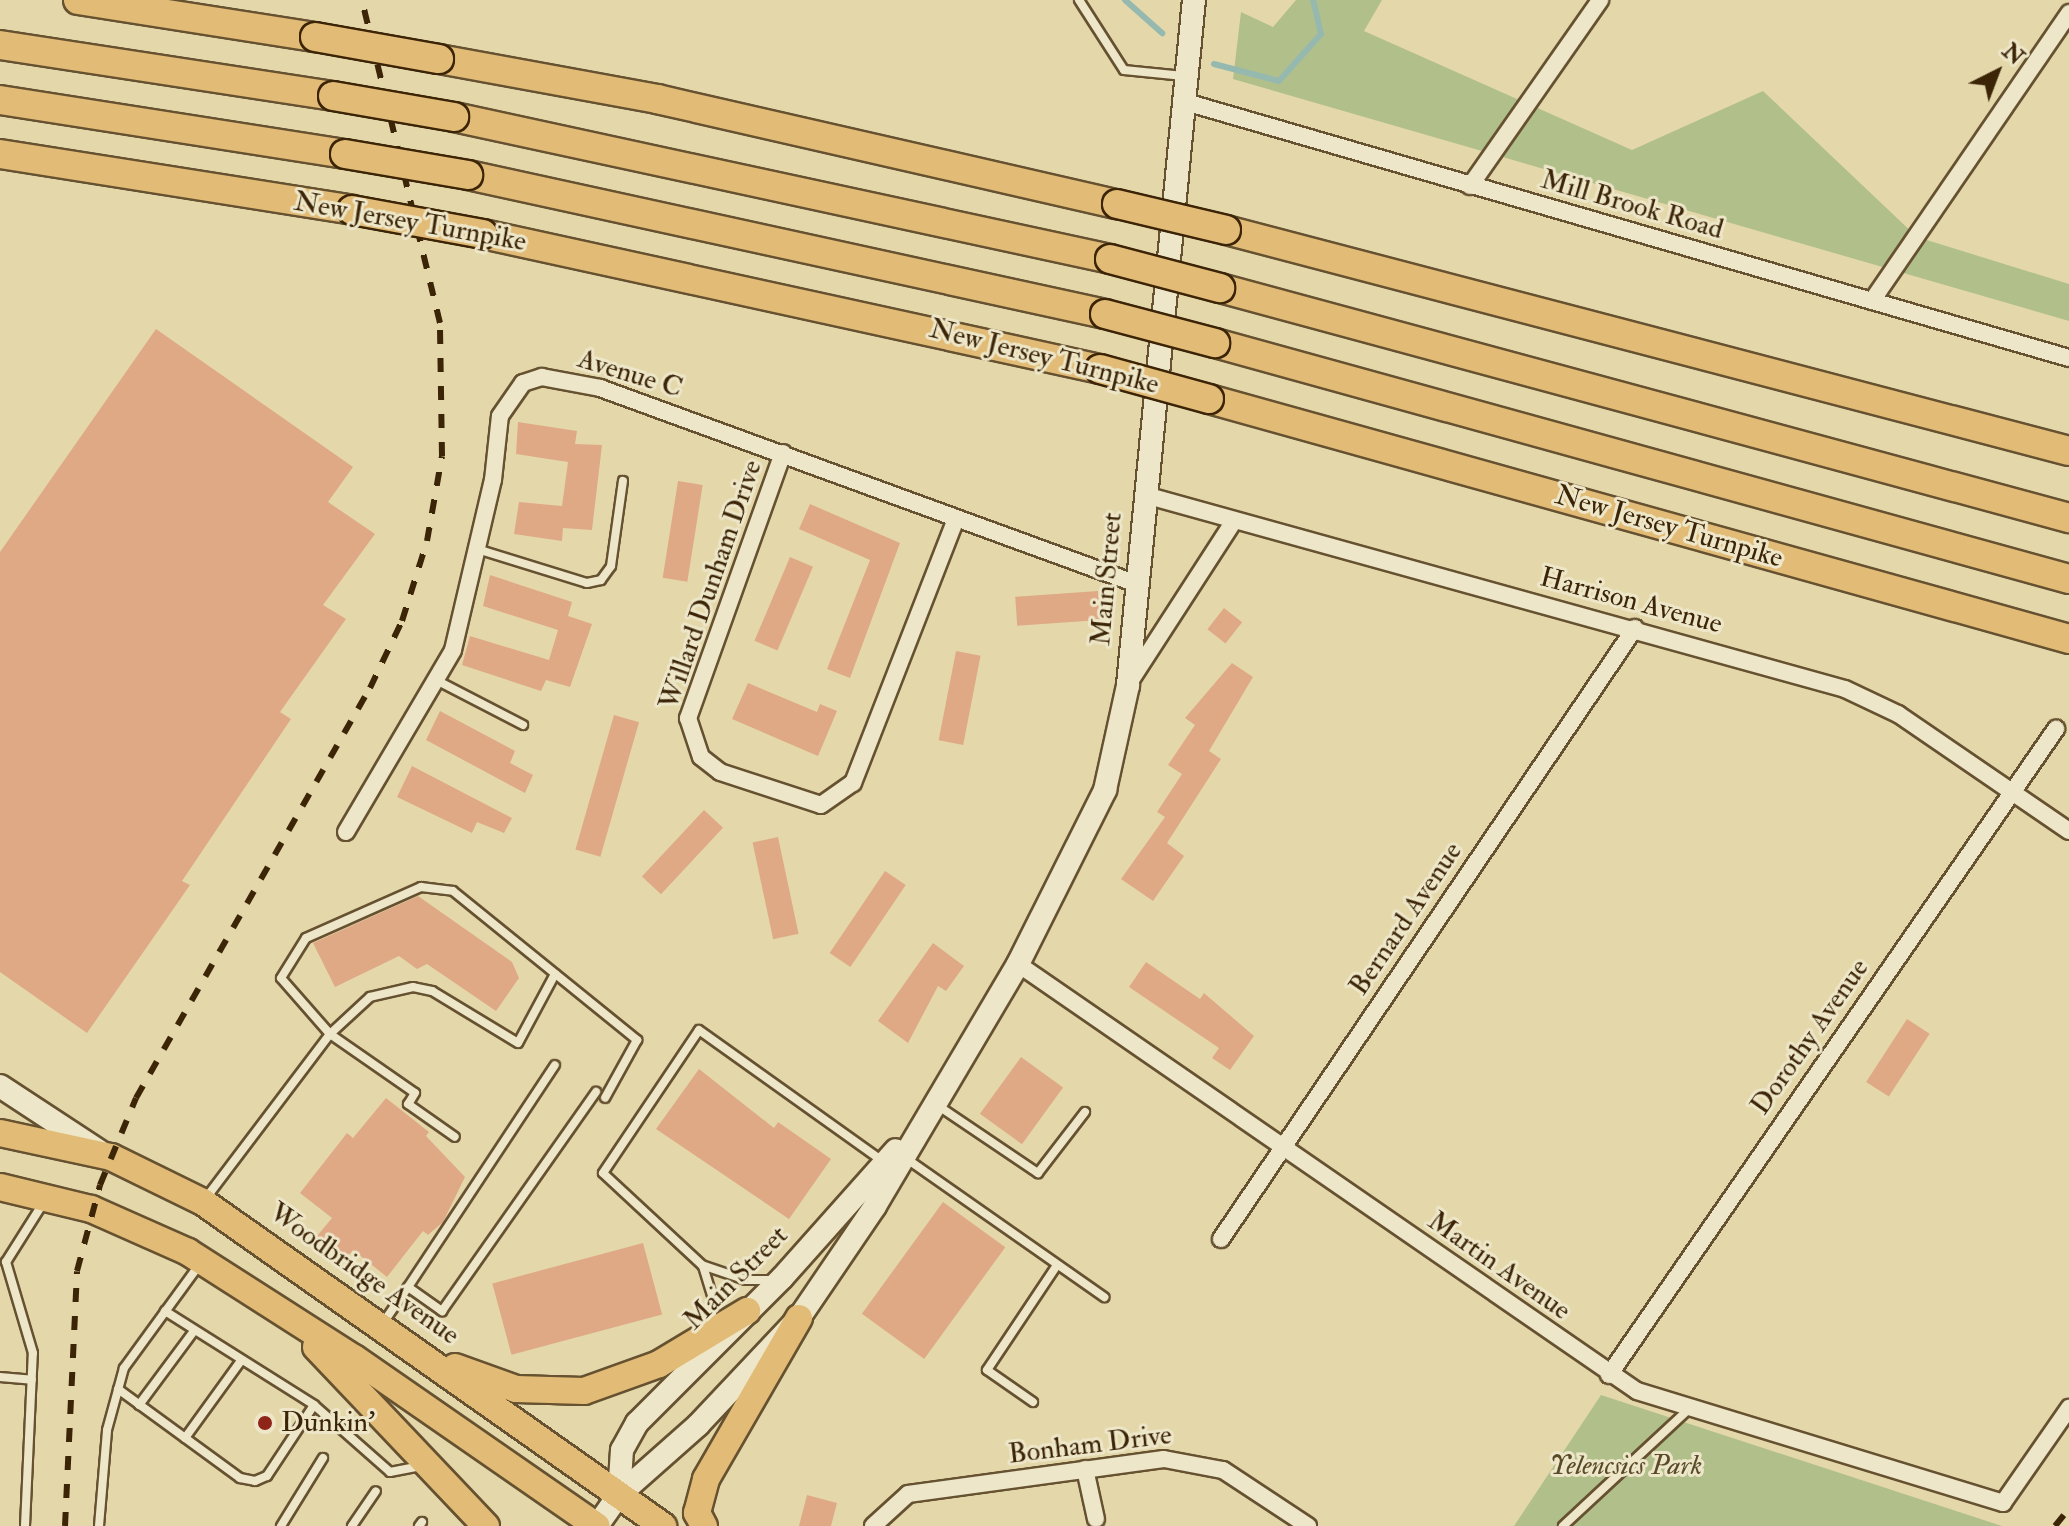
<!DOCTYPE html>
<html>
<head>
<meta charset="utf-8">
<style>
	body { margin:0 }
	#map { position:relative; width:2069px; height:1526px; overflow:hidden; background:#e4d8ab; font-family:"IM FELL Double Pica",serif }
	div>[style] { position:absolute }
	[style*='--x'] { left:calc(var(--x)*1px); top:calc(var(--y)*1px); width:calc(var(--w)*1px); rotate:calc(var(--a)*1deg) }
	.green>* { inset:0; background:#b1bf8b }
	.stream>* { height:6px; margin:-3px; padding:0 3px; transform-origin:3px; border-radius:3px; background:#96b9af }
	.building>* { inset:0; background:#dfa985; transform-origin:0 0 }
	.roads { filter:drop-shadow(2px 0 #665130) drop-shadow(-2px 0 #665130) drop-shadow(0 2px #665130) drop-shadow(0 -2px #665130) }
	.lane>* { height:8px; margin:-4px; padding:0 4px; transform-origin:4px; border-radius:4px; background:#ede6c8 }
	.street>* { height:16px; margin:-8px; padding:0 8px; transform-origin:8px; border-radius:8px; background:#ede6c8 }
	.secondary>* { height:22px; margin:-11px; padding:0 11px; transform-origin:11px; border-radius:11px; background:#ede6c8 }
	.primary>* { height:26px; margin:-13px; padding:0 13px; transform-origin:13px; border-radius:13px; background:#e2bc76 }
	.highway>* { height:28px; margin:-14px; padding:0 14px; transform-origin:14px; border-radius:14px; background:#e2bc76 }
	.rail>* { height:6px; margin-top:-3px; transform-origin:0; background:repeating-linear-gradient(90deg,#3c2407 0 14px,transparent 0 28px) }
	.bridges { filter:drop-shadow(2px 0 #3c2407) drop-shadow(-2px 0 #3c2407) drop-shadow(0 2px #3c2407) drop-shadow(0 -2px #3c2407) }
	.highway-bridge>* { height:28px; margin:-14px; padding:0 14px; transform-origin:14px; border-radius:14px; background:#e2bc76 }
	.dots>* { width:22px; height:22px; translate:-50% -50%; box-sizing:border-box; border:4px solid #ede6c8; border-radius:50% }
	span { translate:-50% -50%; white-space:nowrap; text-align:center; line-height:1.15; -webkit-text-stroke:6px #ede6c8; paint-order:stroke }
	.street-label { font-size:28px; color:#3c2407 }
	.poi-label { font-size:28px; color:#3c2407 }
	.left { translate:0 -50%; text-align:left }
	.park-label { font-size:28px; color:#594b28; font-style:italic }
	.north { position:absolute; left:1957px; top:32px; width:80px; height:80px; -webkit-text-stroke:6px #ede6c8; paint-order:stroke; rotate:42deg; font-size:22px; font-weight:700; line-height:32px; text-align:center; color:#3c2407 }
	.north::after { content:''; display:block; margin:auto; width:28px; height:36px; background:#3c2407; clip-path:polygon(50% 0,100% 100%,50% 72%,0 100%) }
</style>
</head>
<body>
<div id="map">
	<div class="green">
		<div style="clip-path:polygon(1296px 0,1382px 0,1364px 31px,1632px 150px,1763px 91px,1917px 237px,2069px 284px,2069px 321px,1233px 79px,1241px 12px,1273px 27px)"></div>
		<div style="clip-path:polygon(1601px 1395px,2002px 1526px,1514px 1526px)"></div>
	</div>
	<div class="stream">
		<div style="--x:1125;--y:0;--w:50;--a:41.7"></div>
		<div style="--x:1214;--y:64;--w:67;--a:14.7"></div>
		<div style="--x:1279;--y:81;--w:63;--a:-48.2"></div>
		<div style="--x:1321;--y:34;--w:35;--a:-103"></div>
	</div>
	<div class="building">
		<div style="clip-path:polygon(156px 329px,353px 467px,328px 502px,375px 534px,323px 605px,346px 619px,280px 712px,291px 719px,182px 881px,190px 885px,87px 1033px,0 972px,0 552px)"></div>
		<div style="clip-path:polygon(518px 422px,577px 431px,575px 444px,602px 445px,592px 530px,563px 528px,562px 541px,514px 534px,519px 502px,562px 506px,568px 462px,516px 454px)"></div>
		<div style="left:678px;top:481px;width:25px;height:98px;rotate:9deg"></div>
		<div style="clip-path:polygon(810px 504px,900px 543px,850px 678px,827px 669px,870px 560px,799px 529px)"></div>
		<div style="left:790px;top:557px;width:25px;height:91px;rotate:23deg"></div>
		<div style="clip-path:polygon(490px 575px,572px 602px,568px 616px,592px 624px,570px 687px,546px 680px,541px 691px,462px 665px,470px 636px,549px 660px,558px 630px,483px 606px)"></div>
		<div style="left:1098px;top:591px;width:29px;height:83px;rotate:86deg"></div>
		<div style="left:1224px;top:608px;width:23px;height:27px;rotate:38deg"></div>
		<div style="left:956px;top:651px;width:25px;height:91px;rotate:11deg"></div>
		<div style="clip-path:polygon(1232px 663px,1253px 677px,1209px 751px,1221px 759px,1167px 843px,1184px 856px,1153px 901px,1121px 879px,1165px 817px,1157px 812px,1182px 774px,1168px 765px,1195px 725px,1185px 718px)"></div>
		<div style="clip-path:polygon(748px 683px,817px 712px,820px 704px,837px 711px,818px 756px,732px 719px)"></div>
		<div style="clip-path:polygon(440px 711px,515px 751px,510px 763px,533px 775px,525px 793px,426px 740px)"></div>
		<div style="left:614px;top:715px;width:26px;height:140px;rotate:16deg"></div>
		<div style="clip-path:polygon(412px 766px,512px 818px,504px 833px,477px 822px,472px 833px,397px 797px)"></div>
		<div style="left:704px;top:810px;width:26px;height:91px;rotate:43deg"></div>
		<div style="left:778px;top:837px;width:99px;height:26px;rotate:78deg"></div>
		<div style="left:885px;top:871px;width:25px;height:99px;rotate:34deg"></div>
		<div style="clip-path:polygon(418px 896px,512px 962px,519px 978px,496px 1011px,427px 964px,417px 969px,399px 956px,335px 987px,313px 943px)"></div>
		<div style="clip-path:polygon(933px 943px,964px 966px,946px 991px,938px 986px,908px 1043px,878px 1021px)"></div>
		<div style="clip-path:polygon(1146px 962px,1200px 999px,1204px 993px,1254px 1036px,1230px 1070px,1212px 1058px,1219px 1048px,1129px 987px)"></div>
		<div style="left:1907px;top:1019px;width:27px;height:75px;rotate:33deg"></div>
		<div style="left:1021px;top:1057px;width:52px;height:70px;rotate:36deg"></div>
		<div style="clip-path:polygon(699px 1069px,774px 1128px,778px 1122px,831px 1159px,789px 1219px,656px 1129px)"></div>
		<div style="clip-path:polygon(386px 1098px,429px 1132px,426px 1136px,465px 1177px,443px 1222px,428px 1235px,423px 1231px,387px 1277px,353px 1250px,346px 1259px,317px 1236px,332px 1218px,300px 1193px,347px 1133px,353px 1138px)"></div>
		<div style="left:943px;top:1202px;width:77px;height:138px;rotate:36deg"></div>
		<div style="left:643px;top:1243px;width:74px;height:156px;rotate:75deg"></div>
		<div style="clip-path:polygon(807px 1495px,837px 1503px,831px 1526px,799px 1526px)"></div>
	</div>
	<div class="roads">
		<div class="lane">
			<div style="--x:1079;--y:0;--w:83;--a:57.3"></div>
			<div style="--x:1124;--y:70;--w:60;--a:5.7"></div>
			<div style="--x:477;--y:549;--w:115;--a:17.2"></div>
			<div style="--x:587;--y:583;--w:14;--a:-12"></div>
			<div style="--x:601;--y:580;--w:17;--a:-54"></div>
			<div style="--x:611;--y:566;--w:86;--a:-82"></div>
			<div style="--x:436;--y:680;--w:98;--a:27.3"></div>
			<div style="--x:555;--y:974;--w:78;--a:118.2"></div>
			<div style="--x:518;--y:1043;--w:100;--a:-148.8"></div>
			<div style="--x:432;--y:991;--w:19;--a:-168"></div>
			<div style="--x:413;--y:987;--w:44;--a:166.9"></div>
			<div style="--x:370;--y:997;--w:54;--a:137.2"></div>
			<div style="--x:330;--y:1034;--w:74;--a:-131.2"></div>
			<div style="--x:281;--y:978;--w:47;--a:-58"></div>
			<div style="--x:306;--y:938;--w:126;--a:-23.9"></div>
			<div style="--x:421;--y:887;--w:32;--a:7"></div>
			<div style="--x:453;--y:891;--w:237;--a:39"></div>
			<div style="--x:637;--y:1040;--w:66;--a:118.9"></div>
			<div style="--x:937;--y:1105;--w:122;--a:34"></div>
			<div style="--x:1038;--y:1173;--w:77;--a:-52.4"></div>
			<div style="--x:907;--y:1159;--w:241;--a:35"></div>
			<div style="--x:206;--y:1198;--w:206;--a:-52.9"></div>
			<div style="--x:330;--y:1034;--w:103;--a:34.8"></div>
			<div style="--x:415;--y:1093;--w:13;--a:122"></div>
			<div style="--x:408;--y:1104;--w:57;--a:35.1"></div>
			<div style="--x:703;--y:1266;--w:38;--a:73"></div>
			<div style="--x:714;--y:1302;--w:23;--a:100"></div>
			<div style="--x:771;--y:1280;--w:25;--a:180"></div>
			<div style="--x:746;--y:1280;--w:46;--a:-161.2"></div>
			<div style="--x:702;--y:1265;--w:135;--a:-137.1"></div>
			<div style="--x:603;--y:1173;--w:172;--a:-56.1"></div>
			<div style="--x:699;--y:1030;--w:227;--a:35.5"></div>
			<div style="--x:408;--y:1287;--w:266;--a:-56.5"></div>
			<div style="--x:165;--y:1311;--w:176;--a:32.2"></div>
			<div style="--x:314;--y:1405;--w:101;--a:41.4"></div>
			<div style="--x:390;--y:1472;--w:33;--a:-11"></div>
			<div style="--x:383;--y:1323;--w:44;--a:-55.2"></div>
			<div style="--x:408;--y:1287;--w:42;--a:35.2"></div>
			<div style="--x:442;--y:1311;--w:268;--a:-54.9"></div>
			<div style="--x:0;--y:1377;--w:32;--a:5"></div>
			<div style="--x:118;--y:1389;--w:151;--a:36.1"></div>
			<div style="--x:240;--y:1478;--w:15;--a:11"></div>
			<div style="--x:255;--y:1481;--w:13;--a:-23"></div>
			<div style="--x:267;--y:1476;--w:85;--a:-56.5"></div>
			<div style="--x:1033;--y:1402;--w:56;--a:-145.2"></div>
			<div style="--x:987;--y:1370;--w:126;--a:-56.3"></div>
			<div style="--x:139;--y:1405;--w:92;--a:-53.4"></div>
			<div style="--x:185;--y:1438;--w:94;--a:-54.1"></div>
			<div style="--x:25;--y:1526;--w:173;--a:-87.4"></div>
			<div style="--x:33;--y:1353;--w:95;--a:-106.5"></div>
			<div style="--x:6;--y:1262;--w:71;--a:-57.7"></div>
			<div style="--x:99;--y:1526;--w:96;--a:-85.2"></div>
			<div style="--x:107;--y:1430;--w:64;--a:-74.7"></div>
			<div style="--x:124;--y:1368;--w:127;--a:-53.9"></div>
			<div style="--x:281;--y:1526;--w:80;--a:-58.3"></div>
			<div style="--x:352;--y:1526;--w:42;--a:-55.6"></div>
			<div style="--x:419;--y:1526;--w:5;--a:-53"></div>
			<div style="--x:1563;--y:1526;--w:173;--a:-42.9"></div>
		</div>
		<div class="street">
			<div style="--x:1182;--y:101;--w:923;--a:16.16"></div>
			<div style="--x:1470;--y:186;--w:227;--a:-55"></div>
			<div style="--x:1872;--y:301;--w:349;--a:-55.6"></div>
			<div style="--x:783;--y:453;--w:282;--a:109.7"></div>
			<div style="--x:688;--y:718;--w:41;--a:71.6"></div>
			<div style="--x:701;--y:757;--w:24;--a:38"></div>
			<div style="--x:720;--y:772;--w:106;--a:18.1"></div>
			<div style="--x:821;--y:805;--w:39;--a:-35"></div>
			<div style="--x:853;--y:783;--w:283;--a:-68.7"></div>
			<div style="--x:1145;--y:495;--w:726;--a:15.49"></div>
			<div style="--x:1845;--y:689;--w:59;--a:25.3"></div>
			<div style="--x:1898;--y:714;--w:207;--a:34.4"></div>
			<div style="--x:1131;--y:680;--w:189;--a:-57.1"></div>
			<div style="--x:346;--y:832;--w:211;--a:-59.5"></div>
			<div style="--x:453;--y:650;--w:175;--a:-76.8"></div>
			<div style="--x:493;--y:480;--w:64;--a:-83.8"></div>
			<div style="--x:500;--y:416;--w:40;--a:-55.1"></div>
			<div style="--x:523;--y:383;--w:20;--a:-18"></div>
			<div style="--x:542;--y:377;--w:59;--a:10.7"></div>
			<div style="--x:600;--y:388;--w:572;--a:20.05"></div>
			<div style="--x:1018;--y:964;--w:752;--a:34.6"></div>
			<div style="--x:1637;--y:1391;--w:383;--a:17"></div>
			<div style="--x:2003;--y:1503;--w:116;--a:-55.2"></div>
			<div style="--x:1221;--y:1239;--w:738;--a:-55.88"></div>
			<div style="--x:1609;--y:1375;--w:786;--a:-55.32"></div>
			<div style="--x:1085;--y:1469;--w:51;--a:77.6"></div>
			<div style="--x:873;--y:1526;--w:47;--a:-42.4"></div>
			<div style="--x:908;--y:1494;--w:258;--a:-7.8"></div>
			<div style="--x:1164;--y:1459;--w:60;--a:10.6"></div>
			<div style="--x:1223;--y:1470;--w:102;--a:33.4"></div>
		</div>
		<div class="secondary">
			<div style="--x:0;--y:1086;--w:118;--a:33.3"></div>
			<div style="--x:619;--y:1495;--w:45;--a:-86.2"></div>
			<div style="--x:622;--y:1450;--w:31;--a:-61"></div>
			<div style="--x:637;--y:1423;--w:205;--a:-45"></div>
			<div style="--x:782;--y:1278;--w:171;--a:-48.3"></div>
			<div style="--x:597;--y:1526;--w:38;--a:-55"></div>
			<div style="--x:619;--y:1495;--w:106;--a:-41.5"></div>
			<div style="--x:698;--y:1425;--w:147;--a:-46.7"></div>
			<div style="--x:799;--y:1318;--w:135;--a:-55.8"></div>
			<div style="--x:875;--y:1206;--w:281;--a:-59.4"></div>
			<div style="--x:1018;--y:964;--w:195;--a:-63.4"></div>
			<div style="--x:1105;--y:790;--w:107;--a:-77.6"></div>
			<div style="--x:1128;--y:685;--w:688;--a:-84.5"></div>
		</div>
		<div class="primary">
			<div style="--x:0;--y:1133;--w:114;--a:12.2"></div>
			<div style="--x:111;--y:1157;--w:102;--a:26.1"></div>
			<div style="--x:203;--y:1202;--w:563;--a:35.16"></div>
			<div style="--x:0;--y:1187;--w:94;--a:13.6"></div>
			<div style="--x:91;--y:1209;--w:106;--a:23.9"></div>
			<div style="--x:188;--y:1252;--w:197;--a:32.6"></div>
			<div style="--x:354;--y:1358;--w:295;--a:34.7"></div>
			<div style="--x:316;--y:1347;--w:247;--a:46.5"></div>
			<div style="--x:455;--y:1367;--w:65;--a:19.8"></div>
			<div style="--x:516;--y:1389;--w:68;--a:1.7"></div>
			<div style="--x:584;--y:1391;--w:80;--a:-19.8"></div>
			<div style="--x:659;--y:1364;--w:103;--a:-31.1"></div>
			<div style="--x:704;--y:1526;--w:15;--a:-118"></div>
			<div style="--x:697;--y:1513;--w:35;--a:-75"></div>
			<div style="--x:706;--y:1479;--w:186;--a:-60"></div>
		</div>
		<div class="highway">
			<div style="--x:78;--y:0;--w:240;--a:8.9"></div>
			<div style="--x:0;--y:45;--w:337;--a:8.7"></div>
			<div style="--x:439;--y:59;--w:222;--a:10.4"></div>
			<div style="--x:657;--y:99;--w:472;--a:12.9"></div>
			<div style="--x:0;--y:100;--w:349;--a:8.9"></div>
			<div style="--x:454;--y:117;--w:671;--a:12.21"></div>
			<div style="--x:0;--y:154;--w:356;--a:9"></div>
			<div style="--x:468;--y:175;--w:652;--a:12.31"></div>
			<div style="--x:1226;--y:230;--w:871;--a:14.69"></div>
			<div style="--x:483;--y:234;--w:632;--a:12.34"></div>
			<div style="--x:1220;--y:288;--w:880;--a:15.16"></div>
			<div style="--x:1215;--y:343;--w:886;--a:15.45"></div>
			<div style="--x:1209;--y:399;--w:893;--a:15.59"></div>
		</div>
	</div>
	<div class="rail">
		<div style="--x:65;--y:1526;--w:255;--a:-87.3"></div>
		<div style="--x:77;--y:1271;--w:89;--a:-75"></div>
		<div style="--x:100;--y:1185;--w:94;--a:-67.5"></div>
		<div style="--x:136;--y:1098;--w:472;--a:-60.3"></div>
		<div style="--x:370;--y:688;--w:74;--a:-64.5"></div>
		<div style="--x:402;--y:621;--w:84;--a:-72.6"></div>
		<div style="--x:427;--y:541;--w:86;--a:-80"></div>
		<div style="--x:442;--y:456;--w:133;--a:-90.9"></div>
		<div style="--x:440;--y:323;--w:332;--a:-103.6"></div>
		<div style="--x:2055;--y:1526;--w:22;--a:-51"></div>
	</div>
	<div class="bridges">
		<div class="highway-bridge">
			<div style="--x:315;--y:37;--w:126;--a:10.1"></div>
			<div style="--x:333;--y:96;--w:123;--a:9.8"></div>
			<div style="--x:345;--y:154;--w:125;--a:9.7"></div>
			<div style="--x:1117;--y:204;--w:112;--a:13.4"></div>
			<div style="--x:352;--y:210;--w:133;--a:10.4"></div>
			<div style="--x:1110;--y:259;--w:114;--a:14.8"></div>
			<div style="--x:1105;--y:314;--w:114;--a:14.8"></div>
			<div style="--x:1100;--y:369;--w:113;--a:15.4"></div>
		</div>
	</div>
	<div class="dots">
		<div style="left:265px;top:1423px;background:#8f2418"></div>
	</div>
	<div class="street-label">
		<span style="left:1632px;top:205px;rotate:16deg">Mill Brook Road</span>
		<span style="left:410px;top:222px;rotate:10deg">New Jersey Turnpike</span>
		<span style="left:1044px;top:357px;rotate:14deg">New Jersey Turnpike</span>
		<span style="left:630px;top:374px;rotate:17deg">Avenue C</span>
		<span style="left:1669px;top:527px;rotate:16deg">New Jersey Turnpike</span>
		<span style="left:1107px;top:579px;rotate:-85deg">Main Street</span>
		<span style="left:711px;top:585px;rotate:-71deg">Willard Dunham Drive</span>
		<span style="left:1631px;top:601px;rotate:15deg">Harrison Avenue</span>
		<span style="left:1406px;top:919px;rotate:-56deg">Bernard Avenue</span>
		<span style="left:1810px;top:1037px;rotate:-55deg">Dorothy Avenue</span>
		<span style="left:1499px;top:1266px;rotate:35deg">Martin Avenue</span>
		<span style="left:364px;top:1274px;rotate:35deg">Woodbridge Avenue</span>
		<span style="left:736px;top:1278px;rotate:-45deg">Main Street</span>
		<span style="left:1090px;top:1445px;rotate:-7deg">Bonham Drive</span>
	</div>
	<div class="poi-label">
		<span class="left" style="left:281px;top:1423px">Dunkin'</span>
	</div>
	<div class="park-label">
		<span style="left:1626px;top:1466px">Yelencsics Park</span>
	</div>
	<div class="north">N</div>
</div>
</body>
</html>
